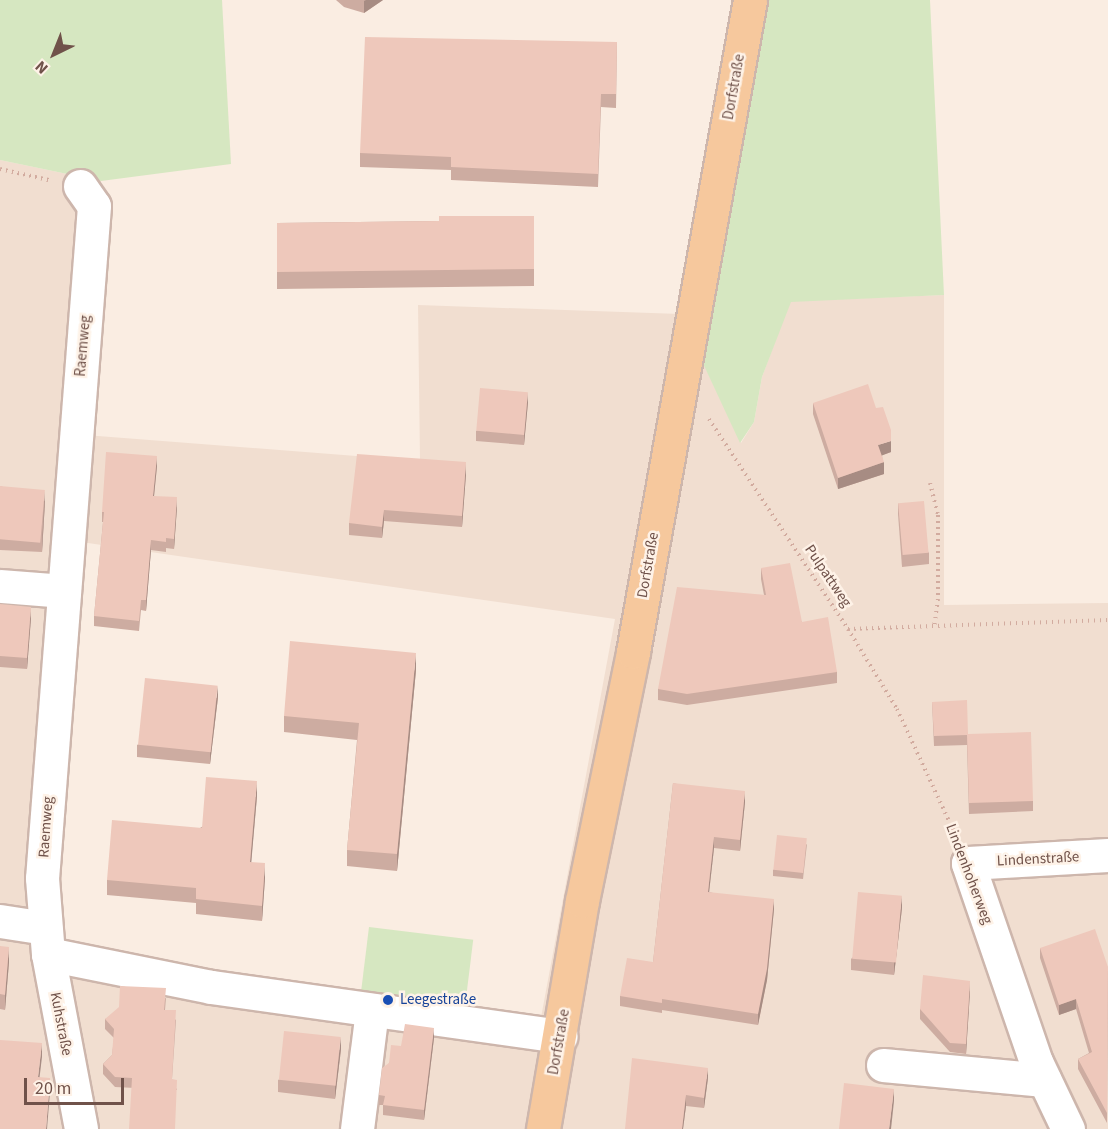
<!DOCTYPE html>
<html>
<head>
<meta charset="utf-8">
<style>
	body { margin:0 }
	#map { position:relative; width:1108px; height:1129px; overflow:hidden; background:#faede2; font-family:"Source Sans 3",sans-serif }
	div>[style] { position:absolute }
	[style*='--x'] { left:calc(var(--x)*1px); top:calc(var(--y)*1px); width:calc(var(--w)*1px); rotate:calc(var(--a)*1deg) }
	.residential>* { inset:0; background:#f1ded0 }
	.green>* { inset:0; background:#d6e7c1; transform-origin:0 0 }
	.path>* { height:4px; margin-top:-2px; transform-origin:0; background:repeating-linear-gradient(90deg,#d2ab9f 0 1.5px,transparent 0 6px) }
	.roads { filter:drop-shadow(2px 0 #cdb6ac) drop-shadow(-2px 0 #cdb6ac) drop-shadow(0 2px #cdb6ac) drop-shadow(0 -2px #cdb6ac) }
	.minor>* { height:33px; margin:-16.5px; padding:0 16.5px; transform-origin:16.5px; border-radius:16.5px; background:#fff }
	.major>* { height:33px; margin:-16.5px; padding:0 16.5px; transform-origin:16.5px; border-radius:16.5px; background:#f6c89d }
	.wall>* { inset:0; background:#cdaca1 }
	.shaded-wall>* { inset:0; background:#a78c83 }
	.building>* { inset:0; background:#eec8bb; transform-origin:0 0 }
	.dots>* { width:16px; height:16px; translate:-50% -50%; box-sizing:border-box; border:3px solid #fef2e7; border-radius:50% }
	span { translate:-50% -50%; white-space:nowrap; text-align:center; line-height:1.15; -webkit-text-stroke:5px #fef2e7; paint-order:stroke }
	.street-label { font-size:15px; color:#70524a }
	.transit-label { font-size:15px; color:#164399 }
	.left { translate:0 -50%; text-align:left }
	.north { position:absolute; left:24px; top:24px; width:60px; height:60px; -webkit-text-stroke:4px #fef2e7; paint-order:stroke; rotate:223deg; font-size:16px; font-weight:700; line-height:24px; text-align:center; color:#70524a }
	.north::after { content:''; display:block; margin:auto; width:21px; height:27px; background:#70524a; clip-path:polygon(50% 0,100% 100%,50% 72%,0 100%) }
	.scale { position:absolute; left:24px; top:1078px; width:100px; height:27px; box-sizing:border-box; border:3px solid #70524a; border-top:0; padding-left:8px; font-size:18px; line-height:21px; white-space:nowrap; color:#70524a; -webkit-text-stroke:4px #fef2e7; paint-order:stroke }
</style>
</head>
<body>
<div id="map">
	<div class="residential">
		<div style="clip-path:polygon(evenodd,0 160px,101px 181px,85px 435px,420px 461px,418px 305px,680px 314px,741px 443px,754px 422px,762px 377px,790px 301px,944px 295px,944px 605px,1108px 603px,1108px 1129px,0 1129px,0 160px,81px 542px,615px 619px,540px 1023px,248px 982px,52px 940px,81px 542px)"></div>
	</div>
	<div class="green">
		<div style="clip-path:polygon(0 0,222px 0,231px 164px,101px 181px,0 160px)"></div>
		<div style="clip-path:polygon(734px 0,930px 0,944px 295px,791px 302px,762px 377px,754px 422px,740px 443px,680px 314px)"></div>
		<div style="left:369px;top:927px;width:105px;height:64px;rotate:7deg"></div>
	</div>
	<div class="path">
		<div style="--x:0;--y:169;--w:50;--a:12.7"></div>
		<div style="--x:709;--y:419;--w:252;--a:56.5"></div>
		<div style="--x:848;--y:629;--w:94;--a:58.5"></div>
		<div style="--x:897;--y:709;--w:136;--a:65.1"></div>
		<div style="--x:930;--y:483;--w:33;--a:76"></div>
		<div style="--x:938;--y:515;--w:84;--a:90"></div>
		<div style="--x:938;--y:599;--w:27;--a:98"></div>
		<div style="--x:848;--y:629;--w:260;--a:-2"></div>
	</div>
	<div class="roads">
		<div class="minor">
			<div style="--x:80;--y:186;--w:24;--a:55"></div>
			<div style="--x:94;--y:206;--w:674;--a:94.42"></div>
			<div style="--x:42;--y:878;--w:76;--a:85.5"></div>
			<div style="--x:48;--y:954;--w:178;--a:79.3"></div>
			<div style="--x:0;--y:586;--w:64;--a:4.5"></div>
			<div style="--x:0;--y:921;--w:46;--a:8.8"></div>
			<div style="--x:48;--y:954;--w:166;--a:11.4"></div>
			<div style="--x:211;--y:987;--w:353;--a:8"></div>
			<div style="--x:883;--y:1065;--w:162;--a:5.3"></div>
			<div style="--x:357;--y:1129;--w:120;--a:-82.8"></div>
			<div style="--x:1068;--y:1129;--w:74;--a:-115.5"></div>
			<div style="--x:1036;--y:1062;--w:210;--a:-108.9"></div>
			<div style="--x:968;--y:863;--w:140;--a:-3.3"></div>
		</div>
		<div class="major">
			<div style="--x:543;--y:1129;--w:231;--a:-80.3"></div>
			<div style="--x:582;--y:901;--w:254;--a:-78.4"></div>
			<div style="--x:633;--y:652;--w:662;--a:-79.83"></div>
		</div>
	</div>
	<div class="wall">
		<div style="clip-path:polygon(336px 0,383px 0,364px 13px,344px 7px)"></div>
		<div style="clip-path:polygon(617px 42px,616px 108px,601px 107px,598px 187px,451px 180px,451px 170px,360px 167px,360px 153px)"></div>
		<div style="clip-path:polygon(534px 216px,534px 286px,277px 289px,277px 223px,439px 221px)"></div>
		<div style="clip-path:polygon(528px 402px,524px 445px,476px 441px,476px 431px)"></div>
		<div style="clip-path:polygon(813px 403px,891px 452px,882px 455px,884px 474px,838px 489px,813px 414px)"></div>
		<div style="clip-path:polygon(157px 466px,154px 496px,177px 507px,174px 549px,166px 548px,166px 552px,151px 550px,146px 611px,141px 610px,139px 631px,94px 626px,94px 616px,103px 522px,102px 522px,102px 512px)"></div>
		<div style="clip-path:polygon(466px 474px,462px 527px,384px 521px,382px 538px,349px 535px,349px 523px)"></div>
		<div style="clip-path:polygon(0 486px,45px 501px,42px 552px,0 550px)"></div>
		<div style="clip-path:polygon(898px 503px,929px 553px,929px 564px,902px 567px,898px 514px)"></div>
		<div style="clip-path:polygon(761px 568px,802px 622px,837px 672px,837px 683px,687px 705px,658px 700px,658px 689px,764px 595px,761px 579px)"></div>
		<div style="clip-path:polygon(0 604px,31px 618px,27px 669px,0 667px)"></div>
		<div style="clip-path:polygon(416px 670px,397px 871px,347px 866px,347px 850px,357px 740px,284px 732px,284px 716px)"></div>
		<div style="clip-path:polygon(218px 697px,210px 764px,137px 757px,137px 745px)"></div>
		<div style="clip-path:polygon(932px 702px,968px 734px,1033px 801px,1033px 811px,969px 814px,967px 745px,934px 746px)"></div>
		<div style="clip-path:polygon(673px 783px,745px 802px,740px 851px,714px 848px,709px 892px,774px 909px,767px 980px,758px 1025px,662px 1010px,662px 1013px,620px 1006px,620px 996px,653px 962px)"></div>
		<div style="clip-path:polygon(257px 796px,251px 862px,265px 878px,262px 921px,196px 914px,196px 903px,107px 895px,107px 880px)"></div>
		<div style="clip-path:polygon(807px 844px,803px 879px,773px 876px,773px 870px)"></div>
		<div style="clip-path:polygon(902px 908px,894px 975px,851px 970px,851px 959px)"></div>
		<div style="clip-path:polygon(0 946px,9px 962px,5px 1010px,0 1009px)"></div>
		<div style="clip-path:polygon(1040px 948px,1108px 967px,1107px 1123px,1078px 1069px,1078px 1059px,1089px 1053px,1076px 1009px,1059px 1015px,1040px 958px)"></div>
		<div style="clip-path:polygon(970px 991px,966px 1054px,950px 1052px,920px 1019px,920px 1009px)"></div>
		<div style="clip-path:polygon(166px 998px,165px 1010px,176px 1020px,172px 1079px,177px 1090px,115px 1087px,103px 1074px,103px 1064px,112px 1055px,114px 1038px,105px 1029px,105px 1019px)"></div>
		<div style="clip-path:polygon(434px 1038px,424px 1120px,383px 1115px,383px 1105px,379px 1105px,379px 1095px,389px 1063px,401px 1046px)"></div>
		<div style="clip-path:polygon(341px 1049px,335px 1099px,278px 1092px,278px 1080px)"></div>
		<div style="clip-path:polygon(708px 1078px,704px 1108px,686px 1106px,683px 1129px,625px 1129px)"></div>
	</div>
	<div class="shaded-wall">
		<div style="clip-path:polygon(366px 0,383px 0,364px 13px,364px 1px)"></div>
		<div style="clip-path:polygon(528px 392px,528px 402px,524px 445px,524px 435px)"></div>
		<div style="clip-path:polygon(891px 441px,891px 452px,878px 457px,878px 445px)"></div>
		<div style="clip-path:polygon(157px 456px,157px 466px,153px 506px,153px 496px)"></div>
		<div style="clip-path:polygon(466px 462px,466px 474px,462px 527px,462px 516px)"></div>
		<div style="clip-path:polygon(884px 462px,884px 474px,838px 489px,838px 478px)"></div>
		<div style="clip-path:polygon(45px 490px,45px 501px,42px 552px,42px 542px)"></div>
		<div style="clip-path:polygon(177px 497px,177px 507px,174px 549px,174px 539px)"></div>
		<div style="clip-path:polygon(384px 510px,384px 521px,382px 538px,382px 527px)"></div>
		<div style="clip-path:polygon(151px 540px,151px 550px,146px 611px,146px 600px)"></div>
		<div style="clip-path:polygon(31px 607px,31px 618px,27px 669px,27px 658px)"></div>
		<div style="clip-path:polygon(416px 653px,416px 670px,397px 871px,397px 854px)"></div>
		<div style="clip-path:polygon(218px 686px,218px 697px,210px 764px,210px 753px)"></div>
		<div style="clip-path:polygon(257px 781px,257px 796px,250px 877px,250px 862px)"></div>
		<div style="clip-path:polygon(745px 791px,745px 802px,740px 851px,740px 840px)"></div>
		<div style="clip-path:polygon(714px 837px,714px 848px,708px 902px,708px 892px)"></div>
		<div style="clip-path:polygon(265px 863px,265px 878px,262px 921px,262px 906px)"></div>
		<div style="clip-path:polygon(902px 896px,902px 908px,894px 975px,894px 964px)"></div>
		<div style="clip-path:polygon(774px 899px,774px 909px,767px 980px,758px 1025px,758px 1014px)"></div>
		<div style="clip-path:polygon(9px 947px,9px 962px,5px 1010px,5px 995px)"></div>
		<div style="clip-path:polygon(970px 981px,970px 991px,966px 1054px,966px 1044px)"></div>
		<div style="clip-path:polygon(1076px 999px,1076px 1009px,1059px 1015px,1059px 1005px)"></div>
		<div style="clip-path:polygon(434px 1028px,434px 1038px,424px 1120px,424px 1110px)"></div>
		<div style="clip-path:polygon(341px 1037px,341px 1049px,335px 1099px,335px 1088px)"></div>
		<div style="clip-path:polygon(42px 1043px,42px 1057px,38px 1090px,38px 1077px)"></div>
		<div style="clip-path:polygon(708px 1068px,708px 1078px,704px 1108px,704px 1098px)"></div>
		<div style="clip-path:polygon(50px 1078px,50px 1092px,47px 1129px,46px 1129px)"></div>
		<div style="clip-path:polygon(894px 1089px,894px 1101px,891px 1129px,889px 1129px)"></div>
		<div style="clip-path:polygon(686px 1095px,686px 1106px,683px 1129px,682px 1129px)"></div>
	</div>
	<div class="building">
		<div style="clip-path:polygon(365px 37px,617px 42px,616px 94px,601px 94px,598px 174px,451px 167px,451px 157px,360px 153px)"></div>
		<div style="clip-path:polygon(439px 216px,534px 216px,534px 269px,277px 272px,277px 223px,439px 221px)"></div>
		<div style="clip-path:polygon(868px 384px,876px 408px,883px 407px,891px 430px,891px 441px,878px 445px,884px 462px,838px 478px,813px 403px)"></div>
		<div style="left:480px;top:388px;width:48px;height:43px;rotate:5deg"></div>
		<div style="clip-path:polygon(106px 452px,157px 456px,153px 496px,177px 497px,174px 539px,166px 538px,166px 542px,151px 540px,146px 600px,141px 600px,139px 621px,94px 616px,104px 512px,102px 512px)"></div>
		<div style="clip-path:polygon(357px 454px,466px 462px,462px 516px,384px 510px,382px 527px,349px 523px)"></div>
		<div style="left:0;top:486px;width:45px;height:53px;rotate:5deg"></div>
		<div style="left:924px;top:501px;width:52px;height:26px;rotate:85deg"></div>
		<div style="clip-path:polygon(790px 563px,802px 622px,828px 617px,837px 672px,687px 694px,658px 689px,677px 587px,766px 595px,761px 568px)"></div>
		<div style="clip-path:polygon(0 604px,31px 607px,27px 658px,0 656px)"></div>
		<div style="clip-path:polygon(290px 641px,416px 653px,397px 854px,347px 850px,359px 723px,284px 716px)"></div>
		<div style="left:145px;top:678px;width:73px;height:67px;rotate:6deg"></div>
		<div style="clip-path:polygon(967px 700px,968px 734px,1031px 732px,1033px 801px,969px 803px,967px 735px,934px 736px,932px 702px)"></div>
		<div style="clip-path:polygon(206px 777px,257px 781px,250px 862px,265px 863px,262px 906px,196px 899px,196px 888px,107px 880px,112px 820px,202px 828px)"></div>
		<div style="clip-path:polygon(673px 783px,745px 791px,740px 840px,714px 837px,708px 892px,774px 899px,767px 969px,758px 1014px,662px 999px,662px 1003px,620px 996px,627px 958px,653px 962px)"></div>
		<div style="left:777px;top:835px;width:30px;height:35px;rotate:6deg"></div>
		<div style="left:858px;top:892px;width:44px;height:67px;rotate:5deg"></div>
		<div style="clip-path:polygon(1095px 929px,1108px 967px,1107px 1113px,1078px 1059px,1092px 1052px,1076px 999px,1059px 1005px,1040px 948px)"></div>
		<div style="clip-path:polygon(0 946px,9px 947px,5px 995px,0 994px)"></div>
		<div style="clip-path:polygon(923px 975px,970px 981px,966px 1044px,950px 1043px,920px 1009px)"></div>
		<div style="clip-path:polygon(120px 986px,166px 988px,164px 1010px,176px 1010px,172px 1079px,177px 1080px,175px 1129px,129px 1129px,132px 1078px,115px 1077px,103px 1064px,112px 1055px,114px 1029px,105px 1019px,119px 1007px)"></div>
		<div style="clip-path:polygon(405px 1024px,434px 1028px,424px 1110px,383px 1105px,385px 1096px,379px 1095px,382px 1068px,389px 1063px,391px 1045px,401px 1046px)"></div>
		<div style="left:284px;top:1031px;width:57px;height:49px;rotate:6deg"></div>
		<div style="clip-path:polygon(0 1040px,42px 1043px,38px 1077px,50px 1078px,46px 1129px,0 1129px)"></div>
		<div style="clip-path:polygon(632px 1058px,708px 1068px,704px 1098px,686px 1095px,682px 1129px,625px 1129px)"></div>
		<div style="clip-path:polygon(844px 1083px,894px 1089px,889px 1129px,839px 1129px)"></div>
	</div>
	<div class="dots">
		<div style="left:388px;top:1000px;background:#1a4fb4"></div>
	</div>
	<div class="street-label">
		<span style="left:734px;top:87px;rotate:-80deg">Dorfstraße</span>
		<span style="left:83px;top:346px;rotate:-85deg">Raemweg</span>
		<span style="left:648px;top:565px;rotate:-80deg">Dorfstraße</span>
		<span style="left:828px;top:576px;rotate:56deg">Pulpattweg</span>
		<span style="left:46px;top:827px;rotate:-86deg">Raemweg</span>
		<span style="left:1038px;top:859px;rotate:-3deg">Lindenstraße</span>
		<span style="left:969px;top:874px;rotate:69deg">Lindenhoherweg</span>
		<span style="left:61px;top:1024px;rotate:79deg">Kuhstraße</span>
		<span style="left:559px;top:1042px;rotate:-80deg">Dorfstraße</span>
	</div>
	<div class="transit-label">
		<span class="left" style="left:400px;top:1000px">Leegestraße</span>
	</div>
	<div class="north">N</div>
	<div class="scale">20 m</div>
</div>
</body>
</html>
